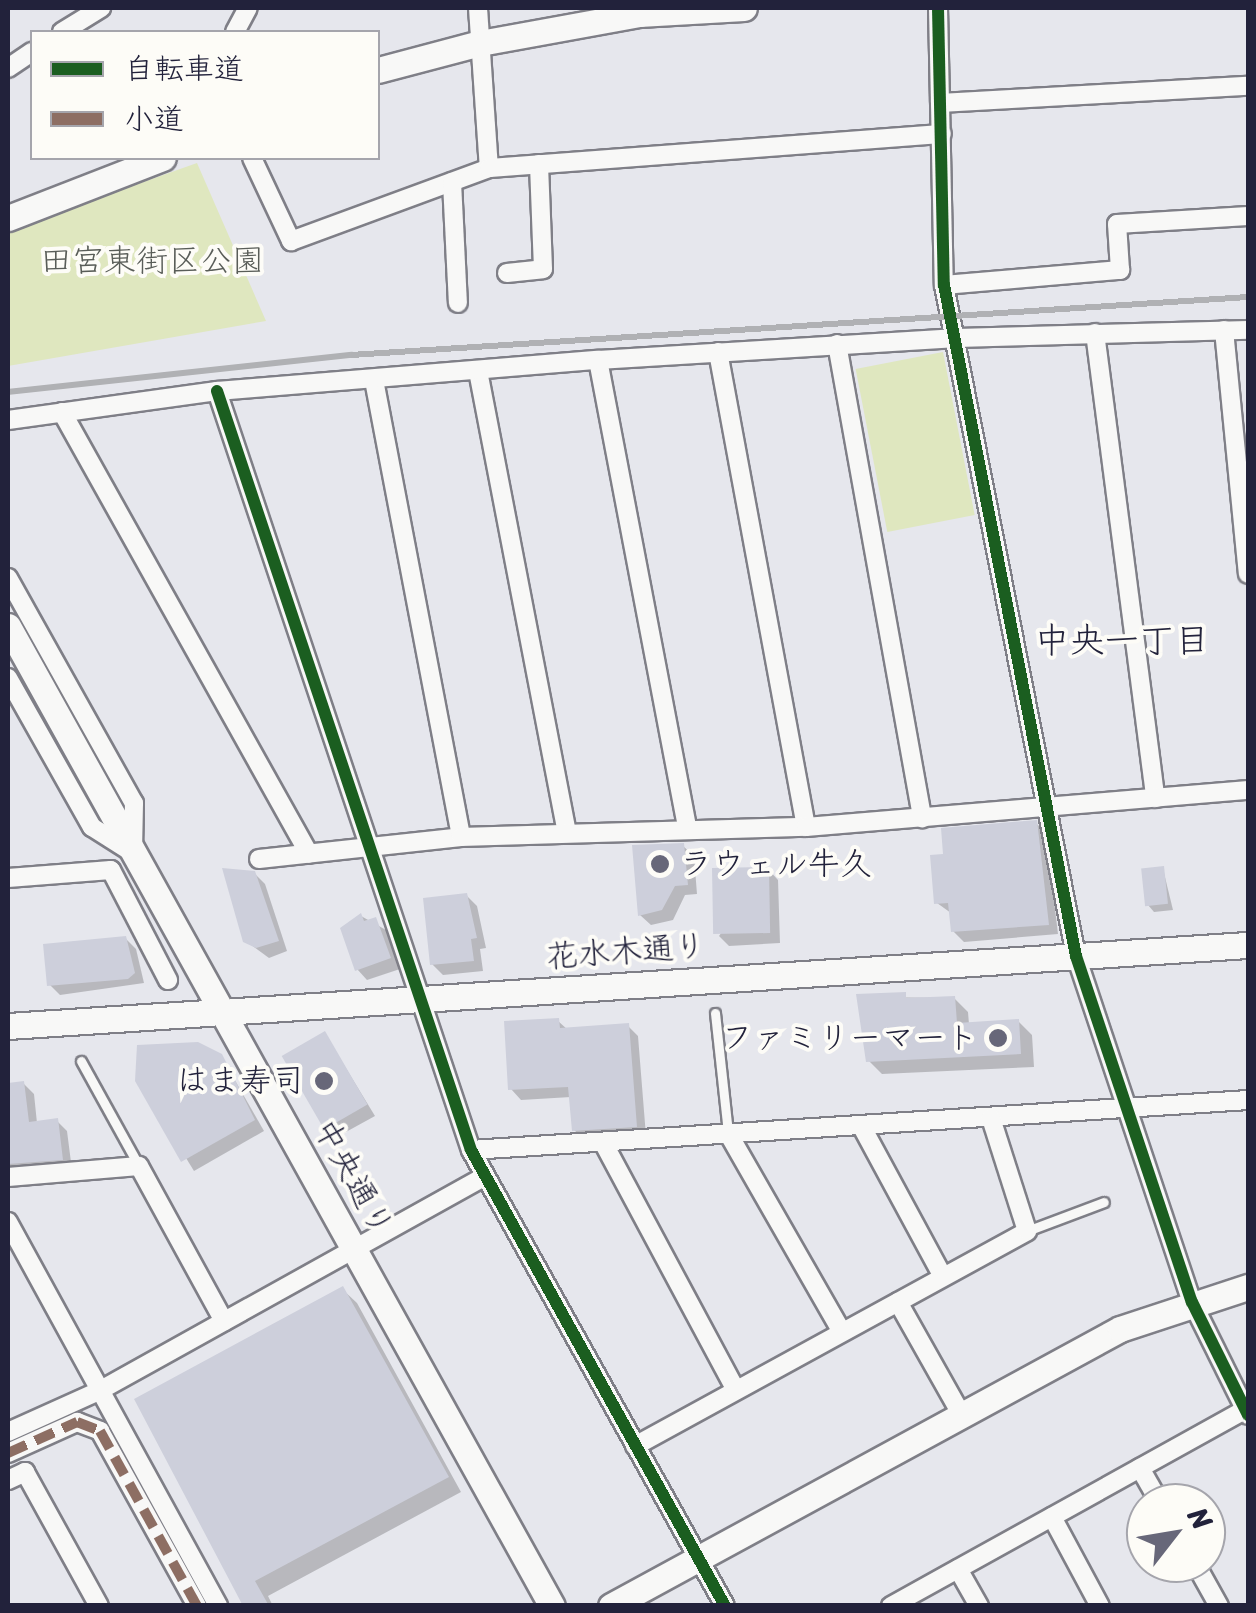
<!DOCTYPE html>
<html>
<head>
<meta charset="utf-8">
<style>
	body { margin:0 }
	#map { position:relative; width:1256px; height:1613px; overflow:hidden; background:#e6e7ed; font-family:Sriracha,"Klee One",sans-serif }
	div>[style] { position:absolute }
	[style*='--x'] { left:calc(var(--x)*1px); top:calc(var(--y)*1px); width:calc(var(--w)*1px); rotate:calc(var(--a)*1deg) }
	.green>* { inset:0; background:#dfe7bf; transform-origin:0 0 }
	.shadow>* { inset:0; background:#0003 }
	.building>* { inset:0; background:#cdcfdb; transform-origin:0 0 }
	.roads { filter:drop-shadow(2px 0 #7f7f87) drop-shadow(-2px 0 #7f7f87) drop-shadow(0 2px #7f7f87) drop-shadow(0 -2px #7f7f87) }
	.lane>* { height:9px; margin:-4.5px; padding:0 4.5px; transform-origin:4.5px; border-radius:4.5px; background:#f8f8f7 }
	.street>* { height:18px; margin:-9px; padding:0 9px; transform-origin:9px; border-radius:9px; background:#f8f8f7 }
	.secondary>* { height:25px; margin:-12.5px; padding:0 12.5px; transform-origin:12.5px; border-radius:12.5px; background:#f8f8f7 }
	.rail>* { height:6px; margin:-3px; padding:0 3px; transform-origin:3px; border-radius:3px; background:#b0b1b4 }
	.quiet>* { height:10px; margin-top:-5px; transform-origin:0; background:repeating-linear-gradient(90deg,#8d6e63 0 20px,transparent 0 30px) }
	.cycleway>* { height:12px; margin:-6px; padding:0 6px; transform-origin:6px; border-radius:6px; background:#1b5e20 }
	.dots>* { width:28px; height:28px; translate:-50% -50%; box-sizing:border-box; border:5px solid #fdfcf7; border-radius:50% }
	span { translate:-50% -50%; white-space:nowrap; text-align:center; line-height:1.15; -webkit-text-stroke:8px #fdfcf7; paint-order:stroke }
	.park-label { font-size:32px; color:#595d58 }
	.poi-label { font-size:32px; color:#22223b }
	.left { translate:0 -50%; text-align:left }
	.right { translate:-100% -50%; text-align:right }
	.street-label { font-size:32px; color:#22223b }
	.neighbourhood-label { font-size:35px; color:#22223b }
	.frame { position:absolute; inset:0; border:10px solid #22223b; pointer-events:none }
	.legend { position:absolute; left:30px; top:30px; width:350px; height:130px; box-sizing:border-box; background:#fdfcf7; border:2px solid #a5a5ac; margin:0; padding:12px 18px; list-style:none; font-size:30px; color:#22223b }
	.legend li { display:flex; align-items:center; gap:20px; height:50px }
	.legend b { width:50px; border:2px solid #a5a5ac }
	.north { position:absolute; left:1126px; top:1483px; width:100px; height:100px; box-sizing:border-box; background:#fdfcf7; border:2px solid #a5a5ac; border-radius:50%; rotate:59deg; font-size:28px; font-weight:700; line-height:40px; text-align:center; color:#22223b }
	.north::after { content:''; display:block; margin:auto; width:35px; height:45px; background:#676779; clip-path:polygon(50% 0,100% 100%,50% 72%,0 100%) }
</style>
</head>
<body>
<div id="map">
	<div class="green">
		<div style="clip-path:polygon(197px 163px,266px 321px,8px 366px,8px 230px)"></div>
		<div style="left:943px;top:352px;width:166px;height:89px;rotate:79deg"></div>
	</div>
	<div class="shadow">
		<div style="clip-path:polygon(1036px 823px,1046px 833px,1058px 934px,964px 942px,953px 931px,951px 913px,937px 903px,945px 856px)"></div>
		<div style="clip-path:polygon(683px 846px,694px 856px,697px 894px,685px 895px,673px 920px,651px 925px,640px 915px)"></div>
		<div style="clip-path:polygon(768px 869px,778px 880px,780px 943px,729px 946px,719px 936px)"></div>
		<div style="clip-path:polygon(1163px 869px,1173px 910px,1154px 912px,1148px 905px)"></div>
		<div style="clip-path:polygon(254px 873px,265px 884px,287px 951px,269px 958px,246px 941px)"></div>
		<div style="clip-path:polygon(466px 895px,477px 906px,486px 948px,480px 949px,483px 971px,443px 975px,432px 964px)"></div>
		<div style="clip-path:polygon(361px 916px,386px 930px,400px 969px,367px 980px,357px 969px)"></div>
		<div style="clip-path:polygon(126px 939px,136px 949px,144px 983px,60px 995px,50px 985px)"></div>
		<div style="clip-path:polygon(859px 997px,954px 998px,968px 1012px,969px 1024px,1018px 1021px,1032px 1035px,1034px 1067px,882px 1074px,869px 1061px)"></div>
		<div style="clip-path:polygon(558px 1021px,568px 1030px,628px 1026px,638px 1036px,646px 1136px,585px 1140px,574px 1130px,571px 1097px,521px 1100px,511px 1089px)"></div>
		<div style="clip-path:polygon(325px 1034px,375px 1116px,335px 1138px,324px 1128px)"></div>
		<div style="clip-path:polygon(221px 1056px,264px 1131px,194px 1171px,138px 1080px)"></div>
		<div style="clip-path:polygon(23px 1083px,34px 1094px,37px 1123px,57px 1121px,67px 1131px,72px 1170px,17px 1175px,8px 1165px,8px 1085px)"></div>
		<div style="clip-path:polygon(342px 1289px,357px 1303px,461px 1492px,268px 1596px,273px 1606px,246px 1606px)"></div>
	</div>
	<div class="building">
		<div style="clip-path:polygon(1037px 820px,1049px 925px,951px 932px,948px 903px,934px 904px,930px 855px,943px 854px,941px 828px)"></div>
		<div style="clip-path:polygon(684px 843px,688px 885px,675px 886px,662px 910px,638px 916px,632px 845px)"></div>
		<div style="left:1164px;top:866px;width:38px;height:23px;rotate:84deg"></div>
		<div style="left:769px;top:867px;width:66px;height:57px;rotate:89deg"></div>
		<div style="clip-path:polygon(222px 868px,255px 871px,279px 941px,256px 948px,243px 942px)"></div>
		<div style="clip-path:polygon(467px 893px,477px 938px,471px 939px,474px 961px,430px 965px,423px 898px)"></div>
		<div style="clip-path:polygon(361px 913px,364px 921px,376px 917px,391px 958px,355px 971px,340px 928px)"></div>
		<div style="clip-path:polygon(126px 936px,135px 973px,128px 979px,47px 986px,43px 944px)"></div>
		<div style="clip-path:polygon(906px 992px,906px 998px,955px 996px,957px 1023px,1019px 1019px,1021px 1054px,866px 1062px,856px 994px)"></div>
		<div style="clip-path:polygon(559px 1018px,560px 1028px,629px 1023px,637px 1127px,572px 1131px,568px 1087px,508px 1090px,504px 1021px)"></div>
		<div style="left:325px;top:1031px;width:85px;height:50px;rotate:60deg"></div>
		<div style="clip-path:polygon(198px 1042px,222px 1054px,255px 1120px,181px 1162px,135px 1081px,137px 1045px)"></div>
		<div style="clip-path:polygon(24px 1081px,29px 1122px,58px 1118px,63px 1160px,8px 1164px,8px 1083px)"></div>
		<div style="clip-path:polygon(343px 1286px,449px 1477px,255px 1581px,269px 1606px,243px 1606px,134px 1399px)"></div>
	</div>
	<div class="roads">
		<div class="lane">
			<div style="--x:715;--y:1013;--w:121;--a:83.8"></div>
			<div style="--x:81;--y:1061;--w:120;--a:61.1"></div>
			<div style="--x:1027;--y:1231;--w:82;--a:-20.6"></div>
		</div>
		<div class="street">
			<div style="--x:478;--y:8;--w:160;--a:86.1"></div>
			<div style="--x:938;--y:8;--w:277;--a:88.8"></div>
			<div style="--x:944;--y:285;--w:684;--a:78.87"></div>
			<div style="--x:1076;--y:956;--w:365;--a:71.5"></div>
			<div style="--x:1192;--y:1302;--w:126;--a:63.6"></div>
			<div style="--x:62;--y:32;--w:46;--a:-31.6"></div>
			<div style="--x:235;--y:32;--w:27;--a:-62"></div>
			<div style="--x:8;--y:68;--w:29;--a:-34"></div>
			<div style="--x:940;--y:103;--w:308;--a:-3.2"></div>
			<div style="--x:252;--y:158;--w:92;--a:64.8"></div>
			<div style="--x:291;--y:241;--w:211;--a:-20.2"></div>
			<div style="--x:489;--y:168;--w:454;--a:-4.3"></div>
			<div style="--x:452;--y:182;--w:121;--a:87.2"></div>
			<div style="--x:507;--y:273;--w:36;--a:-6"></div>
			<div style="--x:543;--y:269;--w:105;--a:-92.2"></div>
			<div style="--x:944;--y:285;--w:177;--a:-4.9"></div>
			<div style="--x:1120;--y:270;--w:46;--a:-93.7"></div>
			<div style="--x:1117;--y:224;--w:131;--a:-3.5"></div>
			<div style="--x:1224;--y:330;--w:245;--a:84.4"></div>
			<div style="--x:1095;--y:333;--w:469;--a:82.6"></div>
			<div style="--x:837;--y:344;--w:482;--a:79.8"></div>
			<div style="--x:718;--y:352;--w:483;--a:79.5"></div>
			<div style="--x:598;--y:360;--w:475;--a:79.2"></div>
			<div style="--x:478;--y:371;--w:470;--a:79.1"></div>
			<div style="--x:374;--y:380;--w:465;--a:79.2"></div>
			<div style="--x:217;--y:391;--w:800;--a:71.5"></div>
			<div style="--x:471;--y:1150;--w:522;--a:60.88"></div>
			<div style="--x:62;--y:412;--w:506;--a:60.8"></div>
			<div style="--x:8;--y:420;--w:211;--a:-7.9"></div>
			<div style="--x:217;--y:391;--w:382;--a:-4.7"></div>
			<div style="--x:598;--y:360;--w:360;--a:-3.5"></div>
			<div style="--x:957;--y:338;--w:291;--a:-1.6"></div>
			<div style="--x:8;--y:578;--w:258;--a:60.8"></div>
			<div style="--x:134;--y:803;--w:46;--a:91.2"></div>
			<div style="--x:8;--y:678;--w:171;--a:60.6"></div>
			<div style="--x:92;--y:827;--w:49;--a:32.4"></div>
			<div style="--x:259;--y:859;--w:203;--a:-6.2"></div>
			<div style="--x:461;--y:837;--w:345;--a:-1.7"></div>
			<div style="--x:806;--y:827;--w:444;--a:-4.8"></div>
			<div style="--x:8;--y:878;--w:103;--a:-4.4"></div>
			<div style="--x:111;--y:870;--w:124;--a:62.6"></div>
			<div style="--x:862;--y:1127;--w:170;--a:61.6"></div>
			<div style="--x:728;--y:1133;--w:229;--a:60.2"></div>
			<div style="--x:604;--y:1144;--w:279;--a:61.8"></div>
			<div style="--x:471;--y:1150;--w:779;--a:-3.68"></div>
			<div style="--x:8;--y:1177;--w:131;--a:-4.8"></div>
			<div style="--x:139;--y:1166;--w:177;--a:61.3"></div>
			<div style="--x:8;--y:1222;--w:438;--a:61.3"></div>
			<div style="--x:898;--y:1302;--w:129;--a:60.6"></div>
			<div style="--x:8;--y:1432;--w:100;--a:-24.3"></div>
			<div style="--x:99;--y:1391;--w:440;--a:-29.1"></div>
			<div style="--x:635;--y:1446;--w:447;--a:-28.7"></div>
			<div style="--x:1027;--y:1231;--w:119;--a:-107.7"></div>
			<div style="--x:8;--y:1453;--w:76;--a:-24.2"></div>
			<div style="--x:77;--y:1422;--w:25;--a:21"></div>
			<div style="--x:100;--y:1431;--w:200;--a:61"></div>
			<div style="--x:1140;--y:1468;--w:40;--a:60.3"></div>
			<div style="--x:8;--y:1480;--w:19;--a:-25"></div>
			<div style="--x:25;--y:1472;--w:153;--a:61.1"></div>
			<div style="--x:1052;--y:1517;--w:101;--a:61.7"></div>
			<div style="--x:1195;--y:1563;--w:49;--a:60.8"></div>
			<div style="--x:958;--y:1569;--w:43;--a:60.4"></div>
			<div style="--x:891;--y:1606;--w:408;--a:-29"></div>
		</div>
		<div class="secondary">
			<div style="--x:378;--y:70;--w:106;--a:-14.8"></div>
			<div style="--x:480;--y:43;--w:162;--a:-10.3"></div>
			<div style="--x:639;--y:14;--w:105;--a:-3.3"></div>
			<div style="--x:8;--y:218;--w:166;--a:-21.2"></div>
			<div style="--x:8;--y:626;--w:1121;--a:60.97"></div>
			<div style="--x:8;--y:1026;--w:1243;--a:-3.74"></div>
			<div style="--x:611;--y:1606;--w:579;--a:-28.56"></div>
			<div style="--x:1120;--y:1329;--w:135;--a:-18.2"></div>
		</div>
	</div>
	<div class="rail">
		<div style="--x:8;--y:392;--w:345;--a:-6.2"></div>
		<div style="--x:351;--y:355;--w:899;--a:-3.7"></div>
	</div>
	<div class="quiet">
		<div style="--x:8;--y:1453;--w:76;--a:-24.2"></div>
		<div style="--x:77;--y:1422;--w:25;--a:21"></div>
		<div style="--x:100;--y:1431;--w:200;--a:61"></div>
	</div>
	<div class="cycleway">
		<div style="--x:938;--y:8;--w:277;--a:88.8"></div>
		<div style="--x:944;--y:285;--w:684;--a:78.87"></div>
		<div style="--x:1076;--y:956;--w:365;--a:71.5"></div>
		<div style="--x:1192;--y:1302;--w:126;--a:63.6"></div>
		<div style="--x:217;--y:391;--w:800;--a:71.5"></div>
		<div style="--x:471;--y:1150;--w:522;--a:60.88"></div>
	</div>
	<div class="dots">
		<div style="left:660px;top:864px;background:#676779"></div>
		<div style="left:998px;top:1038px;background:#676779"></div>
		<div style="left:324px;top:1081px;background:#676779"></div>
	</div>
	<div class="park-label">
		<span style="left:152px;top:261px">田宮東街区公園</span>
	</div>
	<div class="poi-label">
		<span class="left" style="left:680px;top:864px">ラウェル牛久</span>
		<span class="right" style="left:978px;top:1038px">ファミリーマート</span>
		<span class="right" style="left:304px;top:1081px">はま寿司</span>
	</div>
	<div class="street-label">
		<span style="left:626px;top:952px;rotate:-4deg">花水木通り</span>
		<span style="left:353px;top:1178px;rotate:61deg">中央通り</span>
	</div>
	<div class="neighbourhood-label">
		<span style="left:1122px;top:640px">中央一丁目</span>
	</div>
	<div class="frame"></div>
	<ul class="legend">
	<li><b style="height:12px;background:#1b5e20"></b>自転車道</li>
	<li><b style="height:12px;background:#8d6e63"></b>小道</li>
	</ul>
	<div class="north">N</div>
</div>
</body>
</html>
